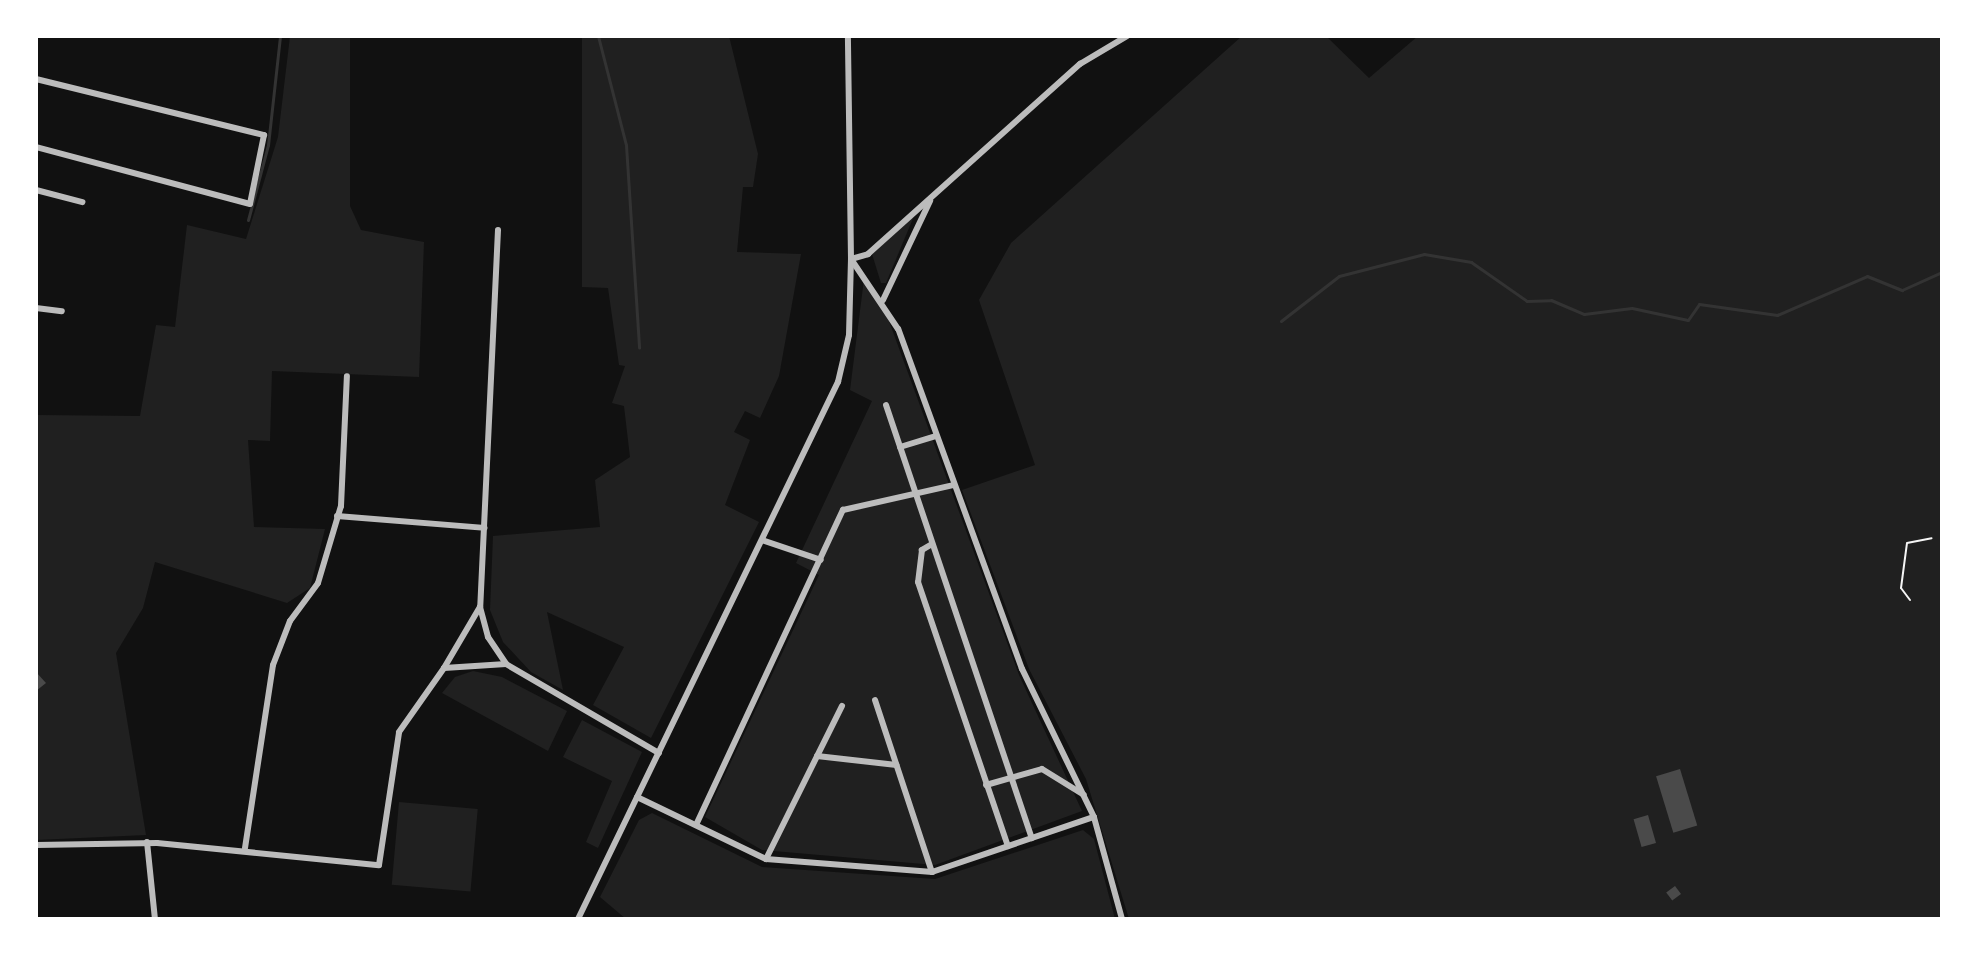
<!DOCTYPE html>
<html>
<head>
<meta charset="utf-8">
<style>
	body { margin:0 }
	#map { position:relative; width:1978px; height:955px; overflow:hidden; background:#111; font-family:"Libre Baskerville",serif }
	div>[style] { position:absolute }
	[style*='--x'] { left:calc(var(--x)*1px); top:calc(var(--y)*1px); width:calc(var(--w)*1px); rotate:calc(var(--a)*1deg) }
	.green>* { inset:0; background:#202020; transform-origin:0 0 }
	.stream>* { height:3px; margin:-1.5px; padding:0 1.5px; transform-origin:1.5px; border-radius:1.5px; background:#333 }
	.building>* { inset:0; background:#4a4a4a; transform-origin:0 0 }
	.path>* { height:2px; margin:-1px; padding:0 1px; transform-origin:1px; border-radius:1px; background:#f5f5f5 }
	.minor>* { height:6px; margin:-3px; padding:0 3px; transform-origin:3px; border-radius:3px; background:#bcbcbc }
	span { translate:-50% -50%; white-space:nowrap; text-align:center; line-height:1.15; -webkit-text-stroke:6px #fff; paint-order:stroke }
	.frame { position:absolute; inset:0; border:38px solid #fff; pointer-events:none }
</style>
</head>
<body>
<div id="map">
	<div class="green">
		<div style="clip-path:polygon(290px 36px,350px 36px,350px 206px,361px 230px,424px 242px,419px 377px,272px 371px,270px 441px,248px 440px,254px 527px,325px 529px,310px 588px,287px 603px,155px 562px,143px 608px,116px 653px,146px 835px,36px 840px,36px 415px,140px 416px,156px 325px,175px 327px,187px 225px,246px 239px,278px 137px)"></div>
		<div style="clip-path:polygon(582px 36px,729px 36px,758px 154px,753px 187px,743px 187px,737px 252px,801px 254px,779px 376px,760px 418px,745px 411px,734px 432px,750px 440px,725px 505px,759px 522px,651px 738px,593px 705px,624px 647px,547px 612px,563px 690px,531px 672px,503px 642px,490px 610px,493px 536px,600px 527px,595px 480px,630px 457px,624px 406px,612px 403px,625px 366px,619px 365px,608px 288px,582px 287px)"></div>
		<div style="clip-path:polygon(1242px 36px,1326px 36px,1369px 78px,1418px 36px,1942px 36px,1942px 919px,1129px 919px,1086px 779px,1029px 669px,962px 490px,1035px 465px,979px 300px,1011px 243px)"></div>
		<div style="clip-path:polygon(914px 216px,886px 283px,881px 283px,872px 254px)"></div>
		<div style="clip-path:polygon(864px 279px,886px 313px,1019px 675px,1082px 811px,935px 865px,762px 850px,705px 817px,819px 575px,796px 563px,872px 401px,850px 390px)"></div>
		<div style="clip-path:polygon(473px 671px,502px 677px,567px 711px,548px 751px,442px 693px,455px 677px)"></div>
		<div style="clip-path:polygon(582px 720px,642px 752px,598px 848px,586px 842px,612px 781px,563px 757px)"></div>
		<div style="left:399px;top:802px;width:79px;height:83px;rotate:5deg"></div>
		<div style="clip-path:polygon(652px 813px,762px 867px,935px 879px,1083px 830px,1094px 839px,1115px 919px,626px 919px,600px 897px,639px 820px)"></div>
	</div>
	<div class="stream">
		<div style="--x:598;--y:36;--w:113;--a:75.6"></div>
		<div style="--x:626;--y:145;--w:203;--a:86.3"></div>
		<div style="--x:248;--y:220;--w:78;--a:-75.1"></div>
		<div style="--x:268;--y:145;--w:110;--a:-83.7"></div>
		<div style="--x:1281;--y:321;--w:73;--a:-37.8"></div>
		<div style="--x:1339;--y:276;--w:88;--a:-14.5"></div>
		<div style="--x:1424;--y:254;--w:48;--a:9.7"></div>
		<div style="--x:1471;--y:262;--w:68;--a:34.9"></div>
		<div style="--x:1527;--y:301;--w:24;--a:-2"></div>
		<div style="--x:1551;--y:300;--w:36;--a:23"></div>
		<div style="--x:1584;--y:314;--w:48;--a:-7.1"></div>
		<div style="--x:1632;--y:308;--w:57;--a:12.1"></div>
		<div style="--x:1688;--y:320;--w:19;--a:-55"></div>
		<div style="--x:1699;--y:304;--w:79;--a:8"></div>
		<div style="--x:1777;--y:315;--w:98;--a:-23.4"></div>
		<div style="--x:1867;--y:276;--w:38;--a:22"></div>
		<div style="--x:1902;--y:290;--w:44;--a:-24.2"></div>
	</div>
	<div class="building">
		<div style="clip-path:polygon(36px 672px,46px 683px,36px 691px)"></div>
		<div style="left:1680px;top:769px;width:59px;height:25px;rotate:73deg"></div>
		<div style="left:1648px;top:815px;width:29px;height:15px;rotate:74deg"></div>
		<div style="left:1675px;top:886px;width:10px;height:11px;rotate:53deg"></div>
	</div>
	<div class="path">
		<div style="--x:1910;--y:600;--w:15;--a:-127"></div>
		<div style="--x:1901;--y:588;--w:45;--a:-82.4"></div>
		<div style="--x:1907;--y:543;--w:25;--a:-11"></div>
	</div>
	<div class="minor">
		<div style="--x:36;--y:79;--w:235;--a:13.8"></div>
		<div style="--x:264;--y:135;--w:70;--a:101.5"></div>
		<div style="--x:250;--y:204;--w:221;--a:-165.1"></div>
		<div style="--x:36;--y:190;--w:48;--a:14.6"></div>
		<div style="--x:498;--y:230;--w:377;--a:92.7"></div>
		<div style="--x:480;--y:607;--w:31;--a:75"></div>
		<div style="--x:488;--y:637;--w:32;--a:56"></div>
		<div style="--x:506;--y:664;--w:177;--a:30.2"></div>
		<div style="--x:883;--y:300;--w:110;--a:-64.6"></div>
		<div style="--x:36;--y:308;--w:26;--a:7"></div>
		<div style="--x:886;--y:405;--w:457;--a:71.4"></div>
		<div style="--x:900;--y:447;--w:38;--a:-17"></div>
		<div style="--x:337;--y:516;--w:148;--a:4.6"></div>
		<div style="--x:762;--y:540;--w:62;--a:18.7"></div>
		<div style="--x:932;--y:544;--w:12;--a:149"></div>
		<div style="--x:922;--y:550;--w:32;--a:97"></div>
		<div style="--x:918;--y:582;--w:279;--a:71.2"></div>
		<div style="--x:444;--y:668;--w:71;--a:-59.5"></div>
		<div style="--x:875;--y:700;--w:181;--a:71.7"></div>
		<div style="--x:817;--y:756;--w:80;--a:6.5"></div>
		<div style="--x:986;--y:785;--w:58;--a:-15.9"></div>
		<div style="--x:1042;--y:769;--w:49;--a:31.8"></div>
		<div style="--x:637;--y:797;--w:143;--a:25.7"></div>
		<div style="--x:766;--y:859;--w:167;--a:4.5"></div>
		<div style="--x:932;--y:872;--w:171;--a:-18.8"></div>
		<div style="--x:696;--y:825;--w:348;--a:-65"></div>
		<div style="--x:843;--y:510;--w:114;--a:-12.7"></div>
		<div style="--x:147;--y:842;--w:77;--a:84.1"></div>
		<div style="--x:36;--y:845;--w:121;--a:-0.9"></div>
		<div style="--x:157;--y:843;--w:223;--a:5.7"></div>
		<div style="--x:379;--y:865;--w:134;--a:-81.4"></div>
		<div style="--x:399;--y:732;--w:78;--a:-54.9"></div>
		<div style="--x:444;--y:668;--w:62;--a:-3.7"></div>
		<div style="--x:245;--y:848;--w:185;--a:-81.3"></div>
		<div style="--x:273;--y:665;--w:47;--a:-68.9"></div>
		<div style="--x:290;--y:621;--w:47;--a:-53.6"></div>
		<div style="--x:318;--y:583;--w:80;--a:-73.4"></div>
		<div style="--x:341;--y:506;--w:130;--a:-87.4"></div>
		<div style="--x:766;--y:859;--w:171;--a:-63.6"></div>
		<div style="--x:578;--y:919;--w:597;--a:-64.17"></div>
		<div style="--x:838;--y:382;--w:48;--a:-76.8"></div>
		<div style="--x:849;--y:335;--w:76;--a:-88.5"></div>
		<div style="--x:851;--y:259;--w:223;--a:-90.8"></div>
		<div style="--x:1122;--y:919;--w:106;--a:-105.4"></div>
		<div style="--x:1094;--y:817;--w:165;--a:-115.9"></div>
		<div style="--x:1022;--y:669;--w:362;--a:-110"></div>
		<div style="--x:898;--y:329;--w:84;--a:-123.9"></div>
		<div style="--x:851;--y:259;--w:18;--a:-16"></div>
		<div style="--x:868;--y:254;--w:285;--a:-41.9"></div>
		<div style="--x:1080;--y:64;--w:55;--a:-30.8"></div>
	</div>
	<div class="frame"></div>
</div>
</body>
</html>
